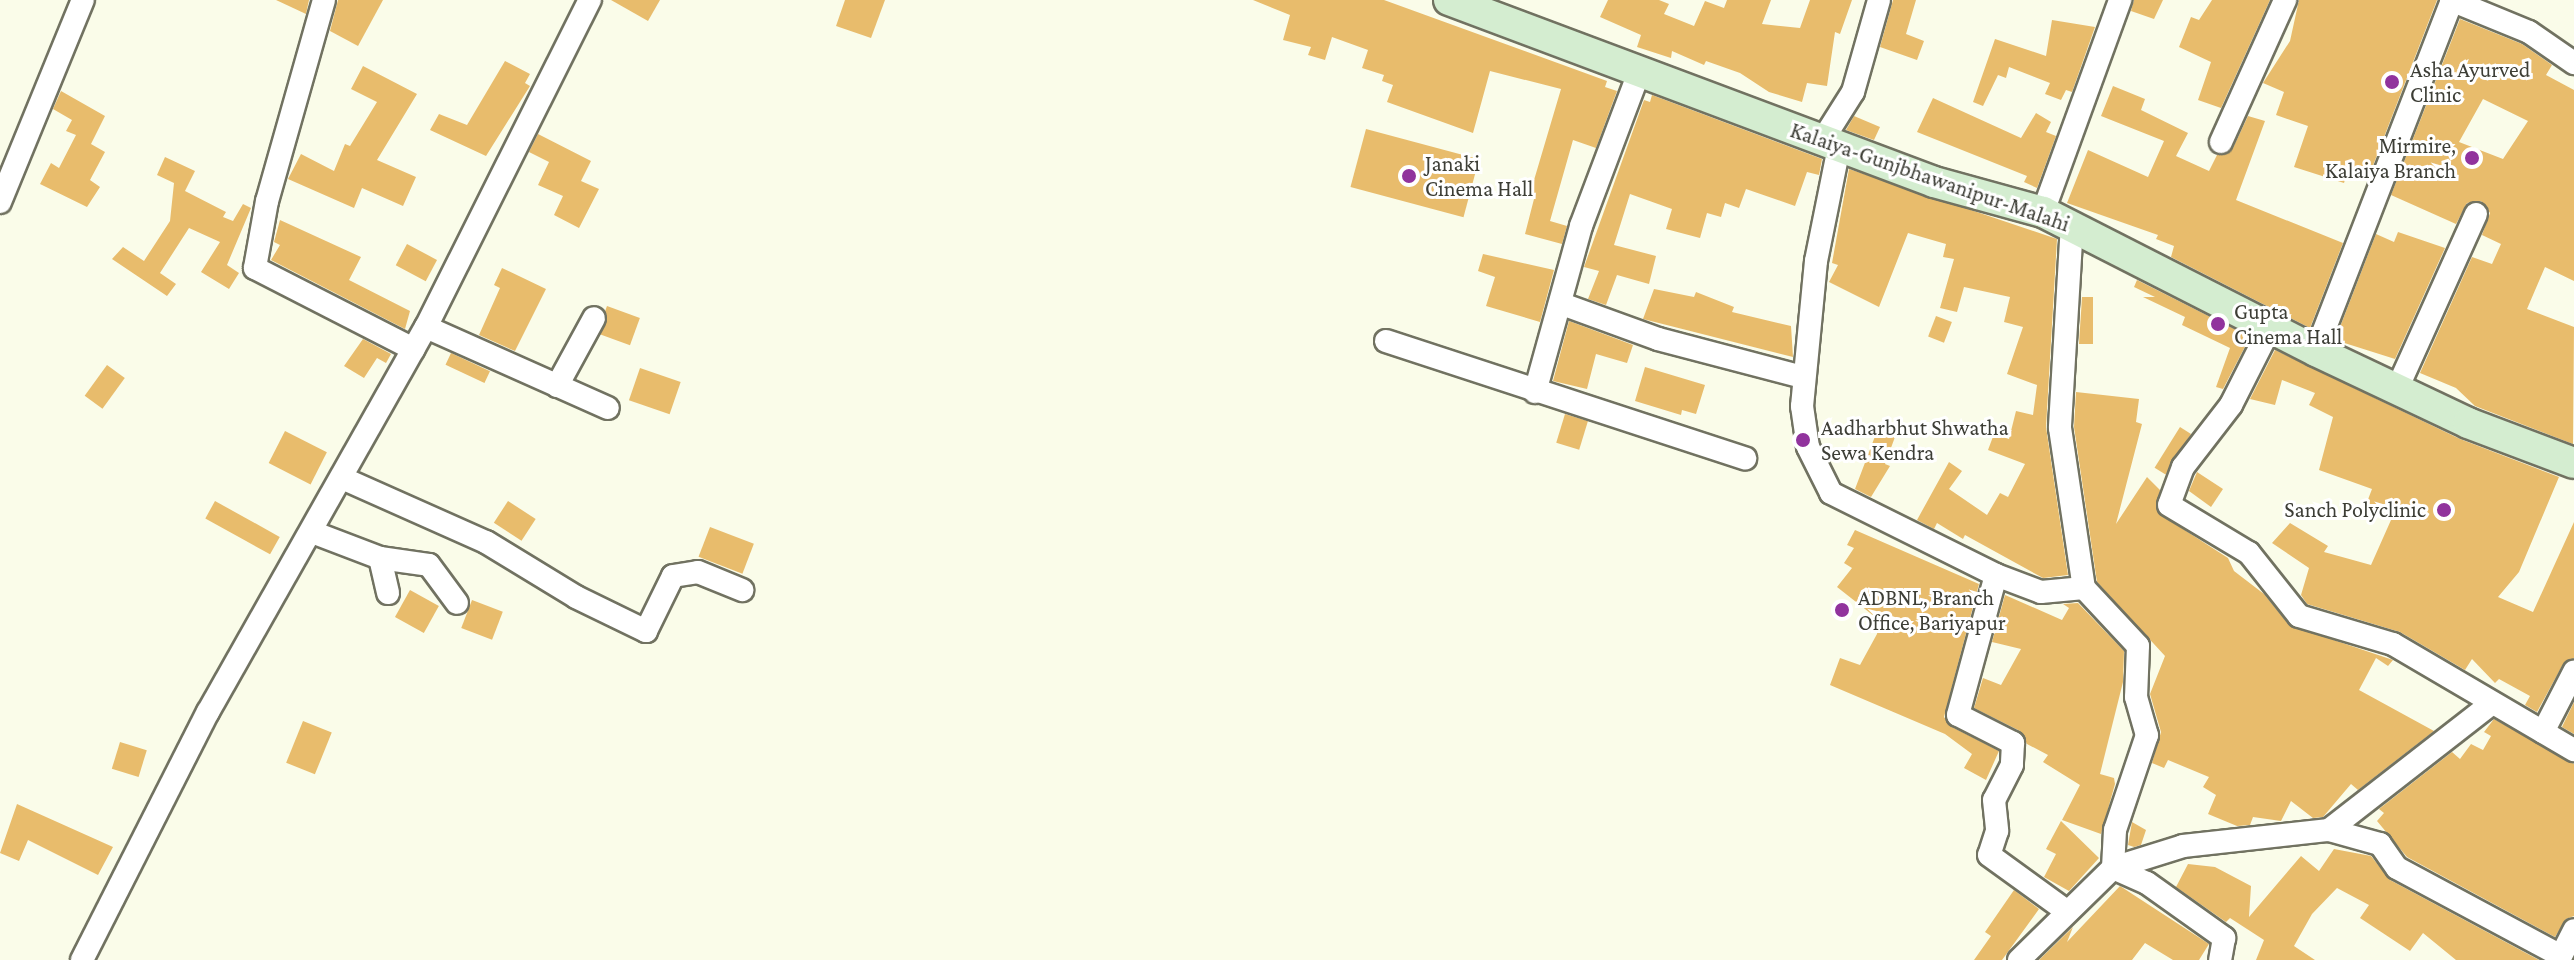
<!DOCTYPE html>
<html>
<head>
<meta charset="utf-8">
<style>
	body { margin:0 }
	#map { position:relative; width:2574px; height:960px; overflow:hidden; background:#fafce9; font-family:"Crimson Pro",serif }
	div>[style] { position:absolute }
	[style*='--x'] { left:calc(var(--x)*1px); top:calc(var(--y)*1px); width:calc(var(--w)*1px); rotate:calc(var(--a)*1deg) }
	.building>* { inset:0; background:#e8bc6c; transform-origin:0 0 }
	.roads { filter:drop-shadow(2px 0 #717261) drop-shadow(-2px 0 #717261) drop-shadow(0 2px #717261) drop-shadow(0 -2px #717261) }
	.street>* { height:22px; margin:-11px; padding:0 11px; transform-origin:11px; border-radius:11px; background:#fff }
	.secondary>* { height:30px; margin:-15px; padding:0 15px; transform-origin:15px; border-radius:15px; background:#d4edd0 }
	.dots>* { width:22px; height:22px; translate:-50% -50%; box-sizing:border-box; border:4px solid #fff; border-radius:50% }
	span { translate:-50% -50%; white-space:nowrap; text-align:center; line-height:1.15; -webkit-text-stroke:6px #fff; paint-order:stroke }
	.poi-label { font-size:22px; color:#3d3e36 }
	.left { translate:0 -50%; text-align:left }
	.right { translate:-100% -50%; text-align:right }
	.street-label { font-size:22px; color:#3d3e36 }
</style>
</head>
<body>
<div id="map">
	<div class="building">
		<div style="clip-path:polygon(276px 0,309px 0,306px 14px)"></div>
		<div style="clip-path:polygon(338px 0,383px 0,358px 46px,330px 31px)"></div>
		<div style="clip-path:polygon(611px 0,660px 0,648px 21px)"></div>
		<div style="clip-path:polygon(845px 0,885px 0,871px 38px,836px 26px)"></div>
		<div style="clip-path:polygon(1253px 0,1384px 0,1607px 81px,1605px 87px,1617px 91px,1596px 148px,1573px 140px,1550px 221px,1567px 226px,1562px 244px,1525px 234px,1534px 199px,1529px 197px,1561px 89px,1490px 71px,1473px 133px,1387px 102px,1393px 85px,1382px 81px,1384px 75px,1362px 68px,1368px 50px,1332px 37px,1325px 60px,1308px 55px,1311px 47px,1283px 40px,1290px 15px)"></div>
		<div style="clip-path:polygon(1608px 0,1659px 0,1669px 4px,1664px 14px,1694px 26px,1705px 1px,1724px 8px,1727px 0,1771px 0,1762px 24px,1800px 28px,1810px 0,1852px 0,1840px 34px,1835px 32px,1827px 86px,1807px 83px,1802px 102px,1769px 92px,1740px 73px,1706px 61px,1704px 65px,1672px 51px,1671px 58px,1637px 47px,1641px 35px,1600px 17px)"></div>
		<div style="clip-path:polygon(1893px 0,1916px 0,1906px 34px,1924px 41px,1917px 60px,1880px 47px)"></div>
		<div style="clip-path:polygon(2134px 0,2163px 0,2154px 19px,2131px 11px)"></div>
		<div style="clip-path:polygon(2212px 0,2270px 0,2221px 108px,2198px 100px,2211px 62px,2179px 47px,2191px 17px,2199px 20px)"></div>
		<div style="clip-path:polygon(2299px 0,2437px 0,2367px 181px,2347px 173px,2344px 183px,2294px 167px,2308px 126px,2276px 115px,2284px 92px,2263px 83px,2290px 41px)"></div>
		<div style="clip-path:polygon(evenodd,2460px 19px,2522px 44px,2552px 65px,2546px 75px,2574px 90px,2574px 281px,2545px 267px,2527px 309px,2574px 327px,2573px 444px,2475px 406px,2456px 388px,2420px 373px,2472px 257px,2492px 264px,2501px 244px,2482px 235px,2490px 213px,2481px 201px,2467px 203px,2456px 224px,2391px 195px,2460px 19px,2483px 99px,2528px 121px,2503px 159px,2459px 142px,2483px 99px)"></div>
		<div style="clip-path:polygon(2052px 20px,2095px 27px,2072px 92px,2066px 90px,2061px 100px,2045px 94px,2050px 83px,2009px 67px,2006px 78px,1998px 75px,1983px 106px,1973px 102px,1995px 39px,2046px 56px)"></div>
		<div style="clip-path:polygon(505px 61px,530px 74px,525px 83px,530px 86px,486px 156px,430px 130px,439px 114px,467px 125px)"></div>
		<div style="clip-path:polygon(363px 66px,417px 94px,377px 160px,416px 177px,403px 206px,362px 188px,354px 208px,288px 179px,301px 154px,334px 171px,345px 144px,350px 146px,377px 102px,351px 89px)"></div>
		<div style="clip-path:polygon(2113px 86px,2145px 99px,2141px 110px,2188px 133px,2176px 156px,2209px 171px,2217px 155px,2233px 148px,2248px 116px,2265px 121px,2236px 200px,2343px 243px,2310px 328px,2171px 257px,2174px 246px,2156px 239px,2158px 235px,2067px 203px,2088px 150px,2148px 177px,2164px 141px,2101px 116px)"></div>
		<div style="clip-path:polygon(61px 91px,105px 116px,91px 144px,105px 152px,90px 180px,100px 187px,87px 207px,40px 184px,51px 163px,59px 168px,76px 135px,66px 131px,72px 120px,53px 109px)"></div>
		<div style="clip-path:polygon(1652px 95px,1822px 159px,1819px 175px,1807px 172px,1795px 206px,1746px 189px,1739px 208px,1725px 203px,1721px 217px,1707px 213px,1700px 238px,1666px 229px,1672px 209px,1630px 194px,1614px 245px,1656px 256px,1649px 284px,1617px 275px,1606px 305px,1588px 299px,1599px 271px,1584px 267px,1644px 100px,1650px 102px)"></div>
		<div style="clip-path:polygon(1933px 98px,2021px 138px,2036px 113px,2051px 122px,2046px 132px,2056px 136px,2037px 188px,2024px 182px,2027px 176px,1917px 132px)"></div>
		<div style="clip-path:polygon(1854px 116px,1880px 127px,1874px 140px,1846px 130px)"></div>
		<div style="left:1366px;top:129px;width:117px;height:60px;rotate:15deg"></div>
		<div style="clip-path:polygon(538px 134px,591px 161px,581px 181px,599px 189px,579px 228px,554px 215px,563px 196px,538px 185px,549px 162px,529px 152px)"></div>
		<div style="clip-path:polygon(165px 157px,195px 171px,185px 191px,226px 212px,223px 217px,233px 221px,243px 204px,251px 208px,227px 265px,239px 273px,229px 289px,201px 272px,220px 242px,189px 228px,160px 273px,176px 284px,167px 296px,112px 259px,123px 247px,144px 261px,170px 221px,174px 183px,157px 175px)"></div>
		<div style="clip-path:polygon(1849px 169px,2057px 239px,2046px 427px,2068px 575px,2043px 578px,1965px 535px,1963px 539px,1937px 523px,1934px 529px,1917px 520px,1949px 462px,1962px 471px,1949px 489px,1987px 515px,2000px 493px,2008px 497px,2025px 464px,1988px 450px,1994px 434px,2009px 439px,2016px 411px,2033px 415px,2037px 385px,2007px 374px,2023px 327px,2004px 322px,2010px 297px,1964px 287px,1957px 312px,1940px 308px,1954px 259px,1943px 257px,1946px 244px,1908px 233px,1879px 307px,1829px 282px,1838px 265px,1832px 263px)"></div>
		<div style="clip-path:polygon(280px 220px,361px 257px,349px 280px,410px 311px,405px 329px,271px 260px,280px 245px,274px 242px)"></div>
		<div style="clip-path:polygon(2398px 232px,2445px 248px,2395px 359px,2335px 340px,2376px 234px,2394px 242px)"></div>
		<div style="left:407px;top:244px;width:34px;height:24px;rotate:28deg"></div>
		<div style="clip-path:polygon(1483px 254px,1554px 270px,1540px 322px,1486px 306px,1495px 277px,1478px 271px)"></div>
		<div style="clip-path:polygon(502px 268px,546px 289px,515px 351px,479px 335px,500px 288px,494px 285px)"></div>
		<div style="clip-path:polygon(2137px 280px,2250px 337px,2223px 389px,2216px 387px,2230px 348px,2182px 325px,2185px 317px,2143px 297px,2155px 297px,2134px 287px)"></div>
		<div style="clip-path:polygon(1654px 289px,1694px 297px,1696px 292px,1734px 307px,1732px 312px,1791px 326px,1793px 357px,1643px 319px)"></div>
		<div style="clip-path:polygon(2082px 297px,2093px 297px,2093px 344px,2079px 344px)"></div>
		<div style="left:607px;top:306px;width:35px;height:29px;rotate:20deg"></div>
		<div style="left:1936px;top:316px;width:17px;height:22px;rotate:21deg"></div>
		<div style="clip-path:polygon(1569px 321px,1633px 345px,1627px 363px,1596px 354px,1587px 389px,1553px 381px)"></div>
		<div style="clip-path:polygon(363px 339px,391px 354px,386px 363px,377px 358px,364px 378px,344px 366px)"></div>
		<div style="clip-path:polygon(2275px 350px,2460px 439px,2559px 477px,2519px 572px,2498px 597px,2533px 612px,2574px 522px,2574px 658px,2562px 666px,2537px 712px,2525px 705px,2530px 696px,2499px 679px,2495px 683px,2472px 659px,2465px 670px,2400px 632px,2307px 604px,2301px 595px,2309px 568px,2272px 543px,2290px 523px,2328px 546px,2324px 552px,2371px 565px,2391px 520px,2364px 510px,2372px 489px,2319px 470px,2333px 417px,2309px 405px,2315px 393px,2282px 380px,2275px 405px,2250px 399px)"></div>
		<div style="left:451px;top:353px;width:43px;height:13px;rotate:25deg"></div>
		<div style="left:107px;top:365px;width:22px;height:38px;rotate:36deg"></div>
		<div style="clip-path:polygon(1645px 367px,1705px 385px,1696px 414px,1682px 410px,1681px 415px,1635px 401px)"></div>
		<div style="left:640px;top:368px;width:43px;height:34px;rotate:19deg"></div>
		<div style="clip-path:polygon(2076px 392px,2139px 399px,2136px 422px,2142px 424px,2116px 524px,2147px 477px,2160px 490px,2158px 513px,2228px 558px,2234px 571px,2264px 594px,2289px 625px,2393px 660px,2388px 666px,2376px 658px,2359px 690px,2434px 731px,2358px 790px,2351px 784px,2323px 817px,2313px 818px,2291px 801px,2281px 821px,2253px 817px,2250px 825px,2237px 826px,2208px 814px,2216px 795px,2203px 787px,2209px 777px,2168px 760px,2164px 768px,2152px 763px,2161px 732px,2150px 694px,2165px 656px,2097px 582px,2074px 427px)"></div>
		<div style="left:1565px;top:414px;width:24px;height:30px;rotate:17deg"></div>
		<div style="left:2180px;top:427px;width:13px;height:48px;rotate:32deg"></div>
		<div style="left:285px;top:431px;width:47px;height:36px;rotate:27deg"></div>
		<div style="clip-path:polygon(1877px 431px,1895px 437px,1885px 464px,1890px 466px,1871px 497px,1855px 489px)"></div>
		<div style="clip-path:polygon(2197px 472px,2223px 489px,2211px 507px,2189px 491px)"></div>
		<div style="left:215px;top:501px;width:74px;height:20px;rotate:29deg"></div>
		<div style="left:508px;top:501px;width:33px;height:26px;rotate:33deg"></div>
		<div style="left:710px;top:527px;width:47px;height:32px;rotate:21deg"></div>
		<div style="clip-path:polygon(1855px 530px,1979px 584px,1944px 717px,1952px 727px,1999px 751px,1986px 780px,1964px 768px,1972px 754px,1945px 734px,1830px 685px,1840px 658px,1860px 665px,1877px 634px,1879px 620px,1837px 587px,1852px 568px,1844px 563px,1854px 548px,1847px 545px)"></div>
		<div style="left:410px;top:590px;width:33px;height:31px;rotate:29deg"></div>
		<div style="clip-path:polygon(2005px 595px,2062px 620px,2069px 608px,2063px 604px,2078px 603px,2124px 651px,2123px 682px,2100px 774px,2114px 778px,2115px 784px,2101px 834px,2062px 820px,2080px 785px,2043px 762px,2048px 755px,2027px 744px,2020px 731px,1974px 708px,1983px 678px,2001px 685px,2021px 649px,1992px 642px)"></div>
		<div style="left:472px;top:600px;width:33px;height:30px;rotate:21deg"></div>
		<div style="clip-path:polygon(2574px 702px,2574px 734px,2562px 727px)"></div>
		<div style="clip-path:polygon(2494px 719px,2574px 764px,2574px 916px,2566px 919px,2555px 937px,2407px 857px,2377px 821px,2384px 813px,2379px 809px,2452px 752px,2460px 759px,2471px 744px,2483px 750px,2491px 736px,2484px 732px)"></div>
		<div style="left:303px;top:721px;width:31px;height:45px;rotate:22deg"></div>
		<div style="left:120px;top:742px;width:28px;height:28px;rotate:17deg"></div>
		<div style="clip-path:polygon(17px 804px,113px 847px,98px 875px,28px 840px,19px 861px,0 853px)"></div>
		<div style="clip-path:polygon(2061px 821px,2099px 858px,2069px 891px,2044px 877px,2056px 854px,2046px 849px)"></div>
		<div style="clip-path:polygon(2132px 822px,2146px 830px,2141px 845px,2134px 847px,2128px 845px)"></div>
		<div style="clip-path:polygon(2334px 849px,2371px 856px,2390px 880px,2539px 960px,2456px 960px,2423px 933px,2410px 951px,2360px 918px,2369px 905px,2337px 888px,2312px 914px,2294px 946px,2315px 960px,2256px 960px,2264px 940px,2230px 918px,2226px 922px,2176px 887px,2188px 864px,2215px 867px,2251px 886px,2249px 917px,2301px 856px,2319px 871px)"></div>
		<div style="clip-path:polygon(2120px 886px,2209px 944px,2199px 960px,2173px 960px,2145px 943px,2132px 960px,2039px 960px,2073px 927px,2067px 942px)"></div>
		<div style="clip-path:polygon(2014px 890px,2039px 909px,2002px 960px,1974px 960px,1991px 936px,1985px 932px)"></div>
	</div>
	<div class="roads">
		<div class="street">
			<div style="--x:324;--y:0;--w:209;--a:105.8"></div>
			<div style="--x:267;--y:201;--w:68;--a:100.2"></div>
			<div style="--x:255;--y:268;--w:178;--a:27.1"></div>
			<div style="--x:2451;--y:0;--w:84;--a:22.3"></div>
			<div style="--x:2529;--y:32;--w:55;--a:34.6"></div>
			<div style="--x:1822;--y:141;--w:58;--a:-57.7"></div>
			<div style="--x:1853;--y:92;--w:96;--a:-74.2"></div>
			<div style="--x:2221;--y:142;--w:156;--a:-65.7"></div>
			<div style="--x:1839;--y:147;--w:116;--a:101.4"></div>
			<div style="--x:1816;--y:261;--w:146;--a:95.5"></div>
			<div style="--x:1802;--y:406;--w:41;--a:81.7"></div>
			<div style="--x:1808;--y:447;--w:51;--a:63.4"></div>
			<div style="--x:1831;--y:493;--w:184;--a:26.4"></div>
			<div style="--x:1996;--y:575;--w:48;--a:20.7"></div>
			<div style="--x:2041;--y:592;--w:43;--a:-5.3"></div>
			<div style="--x:0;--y:202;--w:218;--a:-67.7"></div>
			<div style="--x:2043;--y:212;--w:226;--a:-70"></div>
			<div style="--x:2072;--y:224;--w:204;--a:93.4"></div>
			<div style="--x:2060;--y:428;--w:162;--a:81.5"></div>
			<div style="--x:2084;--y:588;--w:79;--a:47"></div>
			<div style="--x:2138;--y:646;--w:51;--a:92.2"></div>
			<div style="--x:2136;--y:697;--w:40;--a:74"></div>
			<div style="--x:2147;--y:735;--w:100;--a:108.6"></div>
			<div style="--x:2115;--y:830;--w:38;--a:93"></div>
			<div style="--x:1562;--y:304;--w:102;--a:20"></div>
			<div style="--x:1658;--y:339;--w:150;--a:14.7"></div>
			<div style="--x:426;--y:327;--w:199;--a:24"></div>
			<div style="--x:2270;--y:328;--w:86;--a:116.9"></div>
			<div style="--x:2231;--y:405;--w:78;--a:127.7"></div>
			<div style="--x:2183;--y:467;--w:40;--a:110.2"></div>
			<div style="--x:2169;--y:505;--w:93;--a:31"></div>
			<div style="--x:2249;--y:553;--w:80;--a:51.6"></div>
			<div style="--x:2299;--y:616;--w:98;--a:16.6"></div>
			<div style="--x:2393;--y:644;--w:210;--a:30.4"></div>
			<div style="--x:1386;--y:341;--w:378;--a:18.1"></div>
			<div style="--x:2316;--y:351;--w:376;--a:-68.8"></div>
			<div style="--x:557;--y:386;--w:77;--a:-61.4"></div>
			<div style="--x:2397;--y:389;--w:192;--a:-65.7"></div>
			<div style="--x:1535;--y:392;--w:172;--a:-74.5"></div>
			<div style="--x:1581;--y:226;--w:161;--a:-69.3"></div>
			<div style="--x:342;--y:478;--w:158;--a:24"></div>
			<div style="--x:486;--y:542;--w:105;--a:31.4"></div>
			<div style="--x:576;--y:597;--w:78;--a:25.9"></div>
			<div style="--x:646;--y:631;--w:61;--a:-63.9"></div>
			<div style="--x:673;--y:576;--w:25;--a:-9"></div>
			<div style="--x:698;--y:572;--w:48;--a:22.2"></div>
			<div style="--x:312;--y:532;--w:73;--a:20.9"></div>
			<div style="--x:380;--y:558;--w:49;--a:8.1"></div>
			<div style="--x:429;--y:565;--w:47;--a:53.6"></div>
			<div style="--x:380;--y:558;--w:36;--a:77"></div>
			<div style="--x:1996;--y:575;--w:145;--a:105.2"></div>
			<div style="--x:1958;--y:715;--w:62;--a:27"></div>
			<div style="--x:2013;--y:743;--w:22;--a:93"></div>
			<div style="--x:2012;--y:765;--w:39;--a:117"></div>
			<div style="--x:1994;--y:800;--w:31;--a:84"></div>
			<div style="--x:1997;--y:831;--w:25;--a:108"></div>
			<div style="--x:1989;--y:855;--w:94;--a:35.9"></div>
			<div style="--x:2543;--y:732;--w:68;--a:-62.7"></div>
			<div style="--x:2329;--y:830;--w:53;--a:15.4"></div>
			<div style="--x:2380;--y:844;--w:29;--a:55"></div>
			<div style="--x:2397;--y:868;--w:186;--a:28.2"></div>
			<div style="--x:2561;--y:956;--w:29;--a:-63"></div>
			<div style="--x:2113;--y:868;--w:37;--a:24"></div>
			<div style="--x:2147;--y:883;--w:95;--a:35.5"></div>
			<div style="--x:2224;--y:938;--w:22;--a:100"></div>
			<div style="--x:82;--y:960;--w:278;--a:-63.1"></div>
			<div style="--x:208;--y:712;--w:442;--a:-60.5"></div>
			<div style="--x:426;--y:327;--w:366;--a:-63.4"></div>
			<div style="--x:2019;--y:960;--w:132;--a:-44.4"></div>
			<div style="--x:2113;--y:868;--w:73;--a:-17.4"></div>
			<div style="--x:2183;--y:846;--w:147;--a:-6.3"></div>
			<div style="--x:2329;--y:830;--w:205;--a:-37.9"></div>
		</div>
		<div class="secondary">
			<div style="--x:1449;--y:0;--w:518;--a:20.57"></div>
			<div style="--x:1934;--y:182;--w:113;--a:15.4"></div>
			<div style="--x:2043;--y:212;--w:306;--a:27"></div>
			<div style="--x:2316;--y:351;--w:168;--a:25.3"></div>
			<div style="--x:2468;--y:423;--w:113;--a:20.7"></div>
		</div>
	</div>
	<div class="dots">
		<div style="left:2392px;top:82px;background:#91339d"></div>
		<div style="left:2472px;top:158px;background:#91339d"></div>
		<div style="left:1409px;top:176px;background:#91339d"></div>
		<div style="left:2218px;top:324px;background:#91339d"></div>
		<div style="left:1803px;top:440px;background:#91339d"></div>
		<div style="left:2444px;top:510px;background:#91339d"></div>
		<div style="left:1842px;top:610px;background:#91339d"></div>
	</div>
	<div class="poi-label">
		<span class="left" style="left:2410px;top:82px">Asha Ayurved<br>Clinic</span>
		<span class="right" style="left:2456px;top:158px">Mirmire,<br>Kalaiya Branch</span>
		<span class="left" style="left:1425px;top:176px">Janaki<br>Cinema Hall</span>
		<span class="left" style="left:2234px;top:324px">Gupta<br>Cinema Hall</span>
		<span class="left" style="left:1821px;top:440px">Aadharbhut Shwatha<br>Sewa Kendra</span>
		<span class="right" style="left:2426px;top:510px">Sanch Polyclinic</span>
		<span class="left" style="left:1858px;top:610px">ADBNL, Branch<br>Office, Bariyapur</span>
	</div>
	<div class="street-label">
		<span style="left:1930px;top:177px;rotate:19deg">Kalaiya-Gunjbhawanipur-Malahi</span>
	</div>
</div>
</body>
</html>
